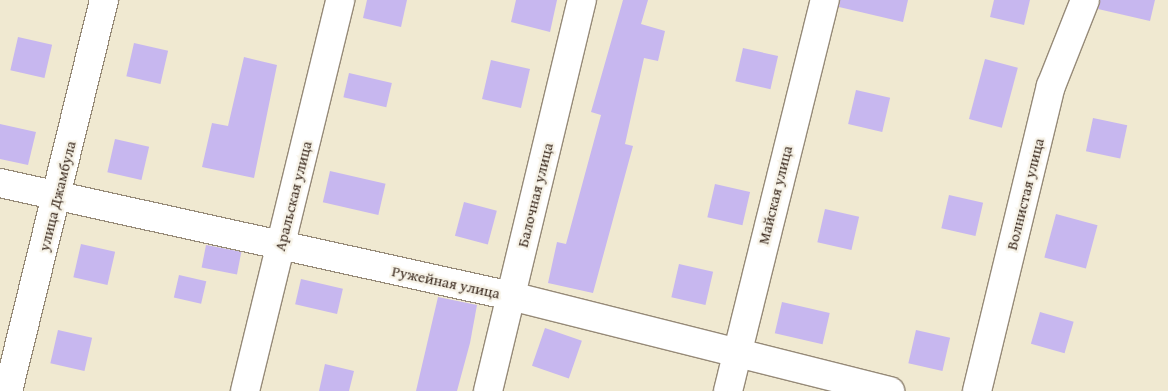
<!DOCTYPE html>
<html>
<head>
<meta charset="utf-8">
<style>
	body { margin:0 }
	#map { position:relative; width:1168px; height:391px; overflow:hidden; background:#f0e9d1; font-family:"Gentium Book Plus",serif }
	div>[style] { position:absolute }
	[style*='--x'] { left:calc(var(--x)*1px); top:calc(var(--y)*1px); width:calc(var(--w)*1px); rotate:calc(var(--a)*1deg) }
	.building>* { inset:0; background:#c7b7ef; transform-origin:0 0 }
	.roads { filter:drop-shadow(1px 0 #968a78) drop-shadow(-1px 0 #968a78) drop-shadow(0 1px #968a78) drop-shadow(0 -1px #968a78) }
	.minor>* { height:28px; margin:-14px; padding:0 14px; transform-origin:14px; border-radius:14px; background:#fff }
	span { translate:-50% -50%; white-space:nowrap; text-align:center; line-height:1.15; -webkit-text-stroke:4.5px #f7f3e8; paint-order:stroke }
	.street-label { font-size:15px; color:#3b2a1e }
</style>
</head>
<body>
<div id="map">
	<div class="building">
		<div style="clip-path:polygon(367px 0,407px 0,401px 27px,363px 18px)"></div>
		<div style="clip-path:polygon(516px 0,557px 0,550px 32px,511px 22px)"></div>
		<div style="clip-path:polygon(623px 0,648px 0,641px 24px,665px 31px,658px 61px,644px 58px,625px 144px,633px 146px,593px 293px,548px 283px,557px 242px,566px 244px,601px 115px,591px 112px)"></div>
		<div style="clip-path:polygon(840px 0,908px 0,903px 22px,839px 7px)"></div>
		<div style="clip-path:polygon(994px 0,1030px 0,1024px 25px,990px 17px)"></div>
		<div style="clip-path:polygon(1100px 0,1155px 0,1150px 21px,1098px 9px)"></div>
		<div style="left:18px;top:37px;width:35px;height:34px;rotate:13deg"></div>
		<div style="left:134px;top:43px;width:35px;height:34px;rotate:13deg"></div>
		<div style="left:743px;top:48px;width:36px;height:34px;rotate:13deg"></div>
		<div style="clip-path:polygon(244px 57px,277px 65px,254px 178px,202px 167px,212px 123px,228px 126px)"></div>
		<div style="left:985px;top:59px;width:34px;height:62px;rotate:15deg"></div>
		<div style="left:491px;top:60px;width:40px;height:40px;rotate:13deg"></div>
		<div style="left:349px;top:73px;width:44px;height:25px;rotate:13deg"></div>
		<div style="left:856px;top:90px;width:35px;height:35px;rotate:13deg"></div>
		<div style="left:1093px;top:118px;width:35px;height:34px;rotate:12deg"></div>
		<div style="clip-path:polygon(0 124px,36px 132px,28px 165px,0 159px)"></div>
		<div style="left:115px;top:139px;width:35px;height:34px;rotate:13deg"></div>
		<div style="left:330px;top:171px;width:57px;height:32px;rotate:13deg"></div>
		<div style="left:715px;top:184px;width:36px;height:34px;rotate:13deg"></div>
		<div style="left:949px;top:195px;width:35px;height:34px;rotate:13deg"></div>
		<div style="left:464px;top:202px;width:34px;height:35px;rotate:15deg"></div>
		<div style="left:825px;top:209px;width:35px;height:34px;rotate:13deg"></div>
		<div style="left:1056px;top:214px;width:43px;height:45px;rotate:15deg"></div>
		<div style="left:81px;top:244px;width:35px;height:34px;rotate:13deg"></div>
		<div style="left:206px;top:245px;width:36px;height:23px;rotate:11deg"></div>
		<div style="left:679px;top:264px;width:35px;height:34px;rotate:13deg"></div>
		<div style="left:179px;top:275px;width:28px;height:23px;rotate:13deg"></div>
		<div style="left:301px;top:279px;width:43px;height:26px;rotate:13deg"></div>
		<div style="clip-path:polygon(438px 297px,477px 305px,470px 343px,457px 391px,416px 391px)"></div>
		<div style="left:782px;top:302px;width:49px;height:32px;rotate:13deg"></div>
		<div style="left:1040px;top:312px;width:35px;height:33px;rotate:16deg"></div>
		<div style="left:545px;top:328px;width:39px;height:40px;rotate:19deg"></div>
		<div style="left:58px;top:330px;width:35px;height:34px;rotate:13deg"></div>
		<div style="left:916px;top:330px;width:35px;height:34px;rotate:13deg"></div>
		<div style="clip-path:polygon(325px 364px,354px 371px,349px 391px,319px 391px)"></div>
	</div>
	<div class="roads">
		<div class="minor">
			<div style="--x:0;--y:183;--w:523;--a:12.47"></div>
			<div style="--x:511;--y:296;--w:391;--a:14.1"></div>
			<div style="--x:8;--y:391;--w:403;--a:-76.2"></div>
			<div style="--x:245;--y:391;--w:402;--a:-76.3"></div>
			<div style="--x:488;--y:391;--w:402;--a:-76.5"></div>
			<div style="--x:728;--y:391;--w:403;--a:-76.1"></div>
			<div style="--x:977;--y:391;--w:314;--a:-76.4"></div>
			<div style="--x:1051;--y:86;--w:92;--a:-68.4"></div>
		</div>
	</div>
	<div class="street-label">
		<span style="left:1025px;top:194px;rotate:-76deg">Волнистая улица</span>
		<span style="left:535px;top:195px;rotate:-76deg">Балочная улица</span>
		<span style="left:775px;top:195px;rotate:-76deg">Майская улица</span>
		<span style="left:57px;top:196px;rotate:-76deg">улица Джамбула</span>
		<span style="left:293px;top:196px;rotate:-76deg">Аральская улица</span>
		<span style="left:446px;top:282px;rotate:12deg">Ружейная улица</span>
	</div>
</div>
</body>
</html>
